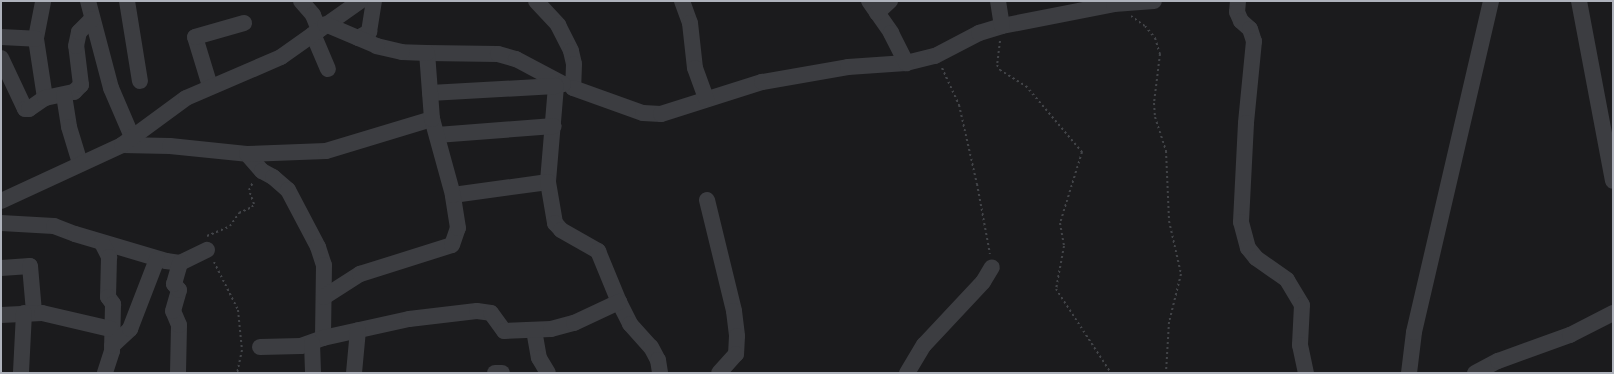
<!DOCTYPE html>
<html>
<head>
<meta charset="utf-8">
<style>
	body { margin:0 }
	#map { position:relative; width:1614px; height:374px; overflow:hidden; background:#1b1b1d; font-family:"Work Sans",sans-serif }
	div>[style] { position:absolute }
	[style*='--x'] { left:calc(var(--x)*1px); top:calc(var(--y)*1px); width:calc(var(--w)*1px); rotate:calc(var(--a)*1deg) }
	.path>* { height:2px; margin-top:-1px; transform-origin:0; background:repeating-linear-gradient(90deg,#424448 0 2px,transparent 0 5px) }
	.minor>* { height:16px; margin:-8px; padding:0 8px; transform-origin:8px; border-radius:8px; background:#3c3d41 }
	span { translate:-50% -50%; white-space:nowrap; text-align:center; line-height:1.15; -webkit-text-stroke:3.5px #161618; paint-order:stroke }
	.frame { position:absolute; inset:0; border:2px solid #aeb2bb; pointer-events:none }
</style>
</head>
<body>
<div id="map">
	<div class="path">
		<div style="--x:1131;--y:16;--w:17;--a:36"></div>
		<div style="--x:1145;--y:26;--w:16;--a:50"></div>
		<div style="--x:1155;--y:38;--w:17;--a:73"></div>
		<div style="--x:1160;--y:54;--w:49;--a:97"></div>
		<div style="--x:1154;--y:103;--w:14;--a:86"></div>
		<div style="--x:1155;--y:117;--w:36;--a:72"></div>
		<div style="--x:1166;--y:151;--w:70;--a:87.5"></div>
		<div style="--x:1169;--y:221;--w:54;--a:77.2"></div>
		<div style="--x:1181;--y:274;--w:49;--a:104"></div>
		<div style="--x:1169;--y:322;--w:51;--a:93.4"></div>
		<div style="--x:1000;--y:41;--w:24;--a:97"></div>
		<div style="--x:997;--y:65;--w:6;--a:59"></div>
		<div style="--x:1000;--y:70;--w:31;--a:32"></div>
		<div style="--x:1026;--y:86;--w:87;--a:49.7"></div>
		<div style="--x:1082;--y:152;--w:74;--a:107.2"></div>
		<div style="--x:1060;--y:223;--w:23;--a:80"></div>
		<div style="--x:1064;--y:246;--w:44;--a:100.5"></div>
		<div style="--x:1056;--y:289;--w:100;--a:56.8"></div>
		<div style="--x:942;--y:68;--w:41;--a:65.3"></div>
		<div style="--x:959;--y:105;--w:81;--a:77.2"></div>
		<div style="--x:977;--y:184;--w:71;--a:79.5"></div>
		<div style="--x:207;--y:236;--w:25;--a:-23"></div>
		<div style="--x:230;--y:226;--w:16;--a:-55"></div>
		<div style="--x:239;--y:213;--w:14;--a:-25"></div>
		<div style="--x:252;--y:207;--w:4;--a:-56"></div>
		<div style="--x:254;--y:204;--w:15;--a:-110"></div>
		<div style="--x:249;--y:190;--w:9;--a:-63"></div>
		<div style="--x:214;--y:262;--w:54;--a:63.4"></div>
		<div style="--x:238;--y:310;--w:40;--a:84.3"></div>
		<div style="--x:242;--y:350;--w:24;--a:102"></div>
	</div>
	<div class="minor">
		<div style="--x:88;--y:1;--w:90;--a:75.2"></div>
		<div style="--x:111;--y:88;--w:53;--a:66.8"></div>
		<div style="--x:127;--y:1;--w:81;--a:80.8"></div>
		<div style="--x:301;--y:1;--w:18;--a:49"></div>
		<div style="--x:313;--y:15;--w:16;--a:68"></div>
		<div style="--x:536;--y:1;--w:33;--a:47"></div>
		<div style="--x:558;--y:25;--w:29;--a:63"></div>
		<div style="--x:571;--y:51;--w:13;--a:77"></div>
		<div style="--x:574;--y:64;--w:24;--a:92"></div>
		<div style="--x:573;--y:88;--w:74;--a:19.7"></div>
		<div style="--x:643;--y:113;--w:18;--a:3"></div>
		<div style="--x:661;--y:114;--w:106;--a:-17.6"></div>
		<div style="--x:762;--y:82;--w:87;--a:-9.9"></div>
		<div style="--x:848;--y:67;--w:58;--a:-3.9"></div>
		<div style="--x:906;--y:63;--w:30;--a:-14"></div>
		<div style="--x:935;--y:56;--w:50;--a:-27.6"></div>
		<div style="--x:979;--y:33;--w:24;--a:-17"></div>
		<div style="--x:1002;--y:26;--w:114;--a:-11.1"></div>
		<div style="--x:1114;--y:4;--w:40;--a:-4.3"></div>
		<div style="--x:682;--y:1;--w:23;--a:70"></div>
		<div style="--x:690;--y:23;--w:45;--a:83.7"></div>
		<div style="--x:695;--y:68;--w:33;--a:70"></div>
		<div style="--x:869;--y:1;--w:39;--a:55"></div>
		<div style="--x:891;--y:33;--w:34;--a:63"></div>
		<div style="--x:998;--y:1;--w:25;--a:81"></div>
		<div style="--x:1238;--y:1;--w:11;--a:95"></div>
		<div style="--x:1237;--y:12;--w:10;--a:66"></div>
		<div style="--x:1241;--y:21;--w:12;--a:42"></div>
		<div style="--x:1250;--y:29;--w:13;--a:72"></div>
		<div style="--x:1254;--y:41;--w:82;--a:95.6"></div>
		<div style="--x:1246;--y:123;--w:99;--a:92.9"></div>
		<div style="--x:1241;--y:222;--w:27;--a:75"></div>
		<div style="--x:1248;--y:248;--w:13;--a:51"></div>
		<div style="--x:1256;--y:258;--w:38;--a:35"></div>
		<div style="--x:1287;--y:280;--w:29;--a:59"></div>
		<div style="--x:1302;--y:305;--w:40;--a:92.9"></div>
		<div style="--x:1300;--y:345;--w:29;--a:78"></div>
		<div style="--x:1579;--y:1;--w:183;--a:79.3"></div>
		<div style="--x:43;--y:2;--w:38;--a:101"></div>
		<div style="--x:36;--y:39;--w:60;--a:81.3"></div>
		<div style="--x:877;--y:13;--w:18;--a:-43"></div>
		<div style="--x:313;--y:34;--w:38;--a:67"></div>
		<div style="--x:1;--y:37;--w:35;--a:3"></div>
		<div style="--x:358;--y:38;--w:13;--a:-29"></div>
		<div style="--x:369;--y:32;--w:31;--a:-81"></div>
		<div style="--x:427;--y:53;--w:71;--a:0.8"></div>
		<div style="--x:498;--y:54;--w:19;--a:16"></div>
		<div style="--x:516;--y:59;--w:53;--a:28"></div>
		<div style="--x:563;--y:84;--w:7;--a:164"></div>
		<div style="--x:556;--y:86;--w:96;--a:94.8"></div>
		<div style="--x:1;--y:58;--w:56;--a:64.8"></div>
		<div style="--x:25;--y:109;--w:4;--a:0"></div>
		<div style="--x:29;--y:109;--w:19;--a:-35"></div>
		<div style="--x:45;--y:98;--w:30;--a:-12"></div>
		<div style="--x:74;--y:92;--w:10;--a:-45"></div>
		<div style="--x:81;--y:85;--w:39;--a:-97"></div>
		<div style="--x:76;--y:46;--w:14;--a:-78"></div>
		<div style="--x:79;--y:32;--w:18;--a:-45"></div>
		<div style="--x:210;--y:86;--w:51;--a:-107"></div>
		<div style="--x:195;--y:37;--w:51;--a:-15.9"></div>
		<div style="--x:430;--y:93;--w:126;--a:-3.2"></div>
		<div style="--x:64;--y:95;--w:32;--a:81"></div>
		<div style="--x:69;--y:127;--w:38;--a:73"></div>
		<div style="--x:437;--y:135;--w:117;--a:-4.4"></div>
		<div style="--x:122;--y:145;--w:48;--a:1.2"></div>
		<div style="--x:170;--y:146;--w:77;--a:5.9"></div>
		<div style="--x:247;--y:154;--w:23;--a:49"></div>
		<div style="--x:262;--y:171;--w:13;--a:29"></div>
		<div style="--x:273;--y:177;--w:20;--a:41"></div>
		<div style="--x:288;--y:190;--w:64;--a:62.2"></div>
		<div style="--x:318;--y:247;--w:19;--a:72"></div>
		<div style="--x:324;--y:265;--w:73;--a:90.8"></div>
		<div style="--x:323;--y:338;--w:23;--a:160"></div>
		<div style="--x:301;--y:346;--w:41;--a:178.6"></div>
		<div style="--x:247;--y:154;--w:79;--a:-2.2"></div>
		<div style="--x:326;--y:151;--w:111;--a:-16.8"></div>
		<div style="--x:453;--y:195;--w:96;--a:-7.8"></div>
		<div style="--x:548;--y:182;--w:42;--a:80.3"></div>
		<div style="--x:555;--y:223;--w:9;--a:49"></div>
		<div style="--x:561;--y:230;--w:43;--a:29.6"></div>
		<div style="--x:598;--y:251;--w:55;--a:67.6"></div>
		<div style="--x:619;--y:302;--w:25;--a:63"></div>
		<div style="--x:630;--y:324;--w:31;--a:48"></div>
		<div style="--x:651;--y:347;--w:15;--a:62"></div>
		<div style="--x:658;--y:360;--w:13;--a:81"></div>
		<div style="--x:707;--y:200;--w:114;--a:76.3"></div>
		<div style="--x:734;--y:311;--w:25;--a:83"></div>
		<div style="--x:737;--y:336;--w:18;--a:93"></div>
		<div style="--x:736;--y:354;--w:25;--a:132"></div>
		<div style="--x:1;--y:201;--w:133;--a:-24.8"></div>
		<div style="--x:122;--y:145;--w:79;--a:-36.3"></div>
		<div style="--x:186;--y:98;--w:103;--a:-23.3"></div>
		<div style="--x:281;--y:57;--w:97;--a:-35.3"></div>
		<div style="--x:1;--y:223;--w:53;--a:3.2"></div>
		<div style="--x:54;--y:226;--w:22;--a:21"></div>
		<div style="--x:75;--y:234;--w:95;--a:16.5"></div>
		<div style="--x:166;--y:261;--w:14;--a:8"></div>
		<div style="--x:180;--y:263;--w:30;--a:-26"></div>
		<div style="--x:102;--y:243;--w:16;--a:63"></div>
		<div style="--x:109;--y:257;--w:40;--a:91.4"></div>
		<div style="--x:108;--y:297;--w:9;--a:54"></div>
		<div style="--x:113;--y:304;--w:47;--a:91.2"></div>
		<div style="--x:112;--y:351;--w:23;--a:108"></div>
		<div style="--x:1;--y:268;--w:29;--a:-4"></div>
		<div style="--x:30;--y:266;--w:46;--a:85"></div>
		<div style="--x:324;--y:297;--w:43;--a:-32.6"></div>
		<div style="--x:360;--y:274;--w:96;--a:-17.5"></div>
		<div style="--x:452;--y:245;--w:18;--a:-71"></div>
		<div style="--x:458;--y:228;--w:33;--a:-99"></div>
		<div style="--x:453;--y:195;--w:79;--a:-105.4"></div>
		<div style="--x:432;--y:119;--w:66;--a:-94.3"></div>
		<div style="--x:427;--y:53;--w:25;--a:-178"></div>
		<div style="--x:402;--y:52;--w:26;--a:-167"></div>
		<div style="--x:377;--y:46;--w:56;--a:-157.1"></div>
		<div style="--x:1;--y:315;--w:41;--a:-2.8"></div>
		<div style="--x:42;--y:313;--w:71;--a:13.1"></div>
		<div style="--x:534;--y:330;--w:28;--a:80"></div>
		<div style="--x:539;--y:358;--w:17;--a:59"></div>
		<div style="--x:323;--y:338;--w:88;--a:-12.5"></div>
		<div style="--x:409;--y:319;--w:68;--a:-6.7"></div>
		<div style="--x:477;--y:311;--w:14;--a:8"></div>
		<div style="--x:491;--y:313;--w:22;--a:54"></div>
		<div style="--x:504;--y:331;--w:47;--a:-2.4"></div>
		<div style="--x:551;--y:329;--w:24;--a:-15"></div>
		<div style="--x:574;--y:323;--w:50;--a:-25"></div>
		<div style="--x:312;--y:343;--w:30;--a:88"></div>
		<div style="--x:112;--y:346;--w:25;--a:-43"></div>
		<div style="--x:130;--y:329;--w:75;--a:-68.9"></div>
		<div style="--x:21;--y:372;--w:59;--a:-87.1"></div>
		<div style="--x:178;--y:373;--w:48;--a:-88.8"></div>
		<div style="--x:179;--y:325;--w:15;--a:-113"></div>
		<div style="--x:173;--y:311;--w:22;--a:-74"></div>
		<div style="--x:179;--y:290;--w:8;--a:-130"></div>
		<div style="--x:174;--y:284;--w:22;--a:-74"></div>
		<div style="--x:354;--y:373;--w:43;--a:-84.7"></div>
		<div style="--x:495;--y:373;--w:7;--a:0"></div>
		<div style="--x:907;--y:373;--w:33;--a:-59"></div>
		<div style="--x:924;--y:345;--w:86;--a:-46.9"></div>
		<div style="--x:983;--y:282;--w:17;--a:-59"></div>
		<div style="--x:1409;--y:373;--w:41;--a:-83"></div>
		<div style="--x:1414;--y:332;--w:340;--a:-76.9"></div>
		<div style="--x:1475;--y:373;--w:26;--a:-28"></div>
		<div style="--x:1498;--y:361;--w:77;--a:-19.9"></div>
		<div style="--x:1570;--y:335;--w:48;--a:-27.1"></div>
	</div>
	<div class="frame"></div>
</div>
</body>
</html>
